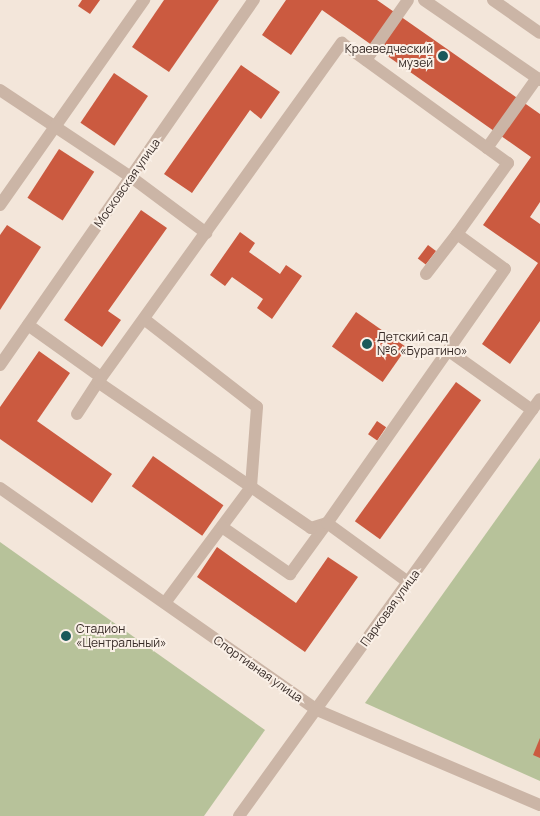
<!DOCTYPE html>
<html>
<head>
<meta charset="utf-8">
<style>
	body { margin:0 }
	#map { position:relative; width:540px; height:816px; overflow:hidden; background:#f3e6da; font-family:Manrope,sans-serif }
	div>[style] { position:absolute }
	[style*='--x'] { left:calc(var(--x)*1px); top:calc(var(--y)*1px); width:calc(var(--w)*1px); rotate:calc(var(--a)*1deg) }
	.green>* { inset:0; background:#b7c29a }
	.building>* { inset:0; background:#cb5a40; transform-origin:0 0 }
	.minor>* { height:12px; margin:-6px; padding:0 6px; transform-origin:6px; border-radius:6px; background:#cbb5a6 }
	.dots>* { width:14px; height:14px; translate:-50% -50%; box-sizing:border-box; border:2px solid #faf0e7; border-radius:50% }
	span { translate:-50% -50%; white-space:nowrap; text-align:center; line-height:1.15; -webkit-text-stroke:4px #faf0e7; paint-order:stroke }
	.poi-label { font-size:12px; color:#372b27 }
	.right { translate:-100% -50%; text-align:right }
	.left { translate:0 -50%; text-align:left }
	.street-label { font-size:12px; color:#372b27 }
</style>
</head>
<body>
<div id="map">
	<div class="green">
		<div style="clip-path:polygon(540px 458px,540px 781px,365px 703px)"></div>
		<div style="clip-path:polygon(0 542px,265px 730px,204px 816px,0 816px)"></div>
	</div>
	<div class="building">
		<div style="clip-path:polygon(82px 0,100px 0,90px 14px,78px 6px)"></div>
		<div style="clip-path:polygon(164px 0,219px 0,169px 72px,132px 47px)"></div>
		<div style="clip-path:polygon(286px 0,377px 0,540px 114px,540px 202px,530px 217px,540px 224px,540px 321px,510px 364px,482px 344px,538px 263px,483px 225px,531px 157px,322px 10px,291px 55px,262px 35px)"></div>
		<div style="clip-path:polygon(241px 65px,280px 92px,261px 119px,250px 110px,192px 193px,164px 174px)"></div>
		<div style="left:114px;top:73px;width:41px;height:60px;rotate:34deg"></div>
		<div style="left:59px;top:149px;width:42px;height:58px;rotate:33deg"></div>
		<div style="clip-path:polygon(141px 210px,167px 228px,108px 311px,121px 320px,102px 347px,64px 320px)"></div>
		<div style="clip-path:polygon(7px 225px,41px 247px,0 310px,0 235px)"></div>
		<div style="clip-path:polygon(240px 232px,255px 243px,249px 252px,280px 274px,286px 265px,302px 276px,272px 319px,257px 308px,263px 299px,232px 277px,225px 286px,210px 275px)"></div>
		<div style="left:428px;top:245px;width:10px;height:17px;rotate:37deg"></div>
		<div style="left:356px;top:312px;width:62px;height:42px;rotate:35deg"></div>
		<div style="clip-path:polygon(39px 351px,70px 373px,37px 421px,112px 474px,92px 503px,0 439px,0 407px)"></div>
		<div style="left:456px;top:382px;width:31px;height:172px;rotate:36deg"></div>
		<div style="left:377px;top:421px;width:11px;height:16px;rotate:34deg"></div>
		<div style="left:153px;top:456px;width:86px;height:37px;rotate:35deg"></div>
		<div style="clip-path:polygon(217px 547px,296px 603px,328px 557px,358px 577px,305px 652px,197px 577px)"></div>
		<div style="clip-path:polygon(540px 738px,540px 758px,533px 755px)"></div>
	</div>
	<div class="minor">
		<div style="--x:424;--y:0;--w:141;--a:34.6"></div>
		<div style="--x:493;--y:0;--w:57;--a:35.1"></div>
		<div style="--x:366;--y:60;--w:73;--a:-55"></div>
		<div style="--x:0;--y:90;--w:157;--a:33.6"></div>
		<div style="--x:131;--y:177;--w:94;--a:36.7"></div>
		<div style="--x:487;--y:148;--w:86;--a:-54.5"></div>
		<div style="--x:0;--y:205;--w:251;--a:-54.9"></div>
		<div style="--x:426;--y:274;--w:51;--a:-52.2"></div>
		<div style="--x:144;--y:319;--w:143;--a:37.9"></div>
		<div style="--x:257;--y:407;--w:80;--a:94.3"></div>
		<div style="--x:251;--y:487;--w:144;--a:126.6"></div>
		<div style="--x:28;--y:325;--w:90;--a:35.5"></div>
		<div style="--x:449;--y:351;--w:102;--a:35.4"></div>
		<div style="--x:0;--y:365;--w:445;--a:-55.2"></div>
		<div style="--x:77;--y:414;--w:38;--a:-57"></div>
		<div style="--x:0;--y:488;--w:387;--a:35"></div>
		<div style="--x:317;--y:710;--w:242;--a:23.1"></div>
		<div style="--x:222;--y:527;--w:83;--a:34.7"></div>
		<div style="--x:290;--y:574;--w:63;--a:-54"></div>
		<div style="--x:327;--y:523;--w:17;--a:163"></div>
		<div style="--x:311;--y:528;--w:258;--a:-145.6"></div>
		<div style="--x:98;--y:382;--w:418;--a:-54.3"></div>
		<div style="--x:342;--y:43;--w:205;--a:35.9"></div>
		<div style="--x:508;--y:163;--w:87;--a:125.7"></div>
		<div style="--x:457;--y:234;--w:59;--a:36.1"></div>
		<div style="--x:505;--y:269;--w:310;--a:125"></div>
		<div style="--x:327;--y:523;--w:100;--a:36.1"></div>
		<div style="--x:239;--y:816;--w:514;--a:-54.18"></div>
	</div>
	<div class="dots">
		<div style="left:443px;top:56px;background:#1b595a"></div>
		<div style="left:367px;top:344px;background:#1b595a"></div>
		<div style="left:66px;top:636px;background:#1b595a"></div>
	</div>
	<div class="poi-label">
		<span class="right" style="left:433px;top:56px">Краеведческий<br>музей</span>
		<span class="left" style="left:377px;top:344px">Детский сад<br>№6 «Буратино»</span>
		<span class="left" style="left:76px;top:636px">Стадион<br>«Центральный»</span>
	</div>
	<div class="street-label">
		<span style="left:127px;top:183px;rotate:-55deg">Московская улица</span>
		<span style="left:390px;top:608px;rotate:-54deg">Парковая улица</span>
		<span style="left:258px;top:669px;rotate:35deg">Спортивная улица</span>
	</div>
</div>
</body>
</html>
